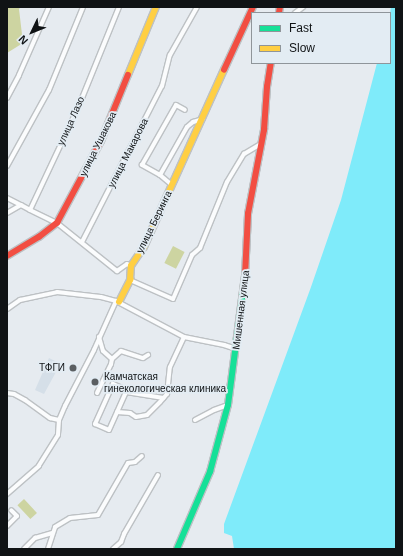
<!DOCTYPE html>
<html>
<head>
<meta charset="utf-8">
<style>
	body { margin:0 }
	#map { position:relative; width:403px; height:556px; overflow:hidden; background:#e6ebf0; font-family:Helvetica,sans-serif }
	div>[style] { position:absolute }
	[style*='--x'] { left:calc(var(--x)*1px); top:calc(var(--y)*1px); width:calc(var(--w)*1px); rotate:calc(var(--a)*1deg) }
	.built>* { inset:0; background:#d5dfe8 }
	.green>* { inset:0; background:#cdd4a1; transform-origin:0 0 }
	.water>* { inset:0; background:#7febfa }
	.roads { filter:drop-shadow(1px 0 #bdc1c4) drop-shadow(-1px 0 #bdc1c4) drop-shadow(0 1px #bdc1c4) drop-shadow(0 -1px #bdc1c4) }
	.street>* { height:4px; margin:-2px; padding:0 2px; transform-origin:2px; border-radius:2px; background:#fbfcfd }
	.fast>* { height:5.5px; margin:-2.75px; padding:0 2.75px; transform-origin:2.75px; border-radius:2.75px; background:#16e098 }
	.slow>* { height:5.5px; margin:-2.75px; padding:0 2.75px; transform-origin:2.75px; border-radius:2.75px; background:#ffcf43 }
	.jam>* { height:5.5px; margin:-2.75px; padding:0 2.75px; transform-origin:2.75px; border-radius:2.75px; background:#f24e42 }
	.dots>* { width:11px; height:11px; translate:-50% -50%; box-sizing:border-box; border:2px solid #e3ecf3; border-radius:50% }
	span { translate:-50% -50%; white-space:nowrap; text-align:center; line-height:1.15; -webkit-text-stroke:3.5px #e3ecf3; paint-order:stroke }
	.street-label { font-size:10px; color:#101315 }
	.poi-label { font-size:10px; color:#101315 }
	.right { translate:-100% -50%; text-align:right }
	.left { translate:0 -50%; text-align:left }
	.frame { position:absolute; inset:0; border:8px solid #101315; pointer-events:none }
	.legend { position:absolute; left:251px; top:12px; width:140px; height:52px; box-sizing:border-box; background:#e3ecf3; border:1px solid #8f959a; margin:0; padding:5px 7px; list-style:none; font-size:12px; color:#101315 }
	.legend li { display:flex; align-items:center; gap:8px; height:20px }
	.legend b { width:20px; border:1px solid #8f959a }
	.north { position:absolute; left:12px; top:12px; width:40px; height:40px; -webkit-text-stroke:3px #e3ecf3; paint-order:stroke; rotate:227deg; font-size:11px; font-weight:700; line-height:16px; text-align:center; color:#101315 }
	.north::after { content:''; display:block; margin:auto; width:14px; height:18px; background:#101315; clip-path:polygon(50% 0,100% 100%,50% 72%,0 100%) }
</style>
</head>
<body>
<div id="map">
	<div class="built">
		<div style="clip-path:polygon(49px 358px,57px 362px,53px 370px,56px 372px,44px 394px,35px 390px)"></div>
	</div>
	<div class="green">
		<div style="clip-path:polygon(7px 7px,21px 7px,19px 9px,23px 43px,7px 53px)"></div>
		<div style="left:173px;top:246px;width:13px;height:19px;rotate:27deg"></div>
		<div style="left:24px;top:499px;width:19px;height:9px;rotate:47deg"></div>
	</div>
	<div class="water">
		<div style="clip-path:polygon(391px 7px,396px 7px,396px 549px,234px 549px,232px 536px,224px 533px,224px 524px,311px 287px,341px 200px,377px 63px,390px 63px,390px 13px)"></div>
	</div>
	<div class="roads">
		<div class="street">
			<div style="--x:295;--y:13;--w:10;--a:-37"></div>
			<div style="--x:7;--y:98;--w:26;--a:-62"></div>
			<div style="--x:19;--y:75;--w:74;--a:-66.2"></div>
			<div style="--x:7;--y:166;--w:87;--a:-61.1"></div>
			<div style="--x:49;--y:90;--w:90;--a:-67.7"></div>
			<div style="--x:160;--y:175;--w:21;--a:-151"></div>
			<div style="--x:142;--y:165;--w:69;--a:-60.5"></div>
			<div style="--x:176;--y:105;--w:10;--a:29"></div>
			<div style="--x:172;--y:185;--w:16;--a:-140"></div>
			<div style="--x:160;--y:175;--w:55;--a:-60.6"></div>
			<div style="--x:187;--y:127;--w:8;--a:-40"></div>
			<div style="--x:193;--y:122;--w:10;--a:-17"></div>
			<div style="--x:7;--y:198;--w:16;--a:27"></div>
			<div style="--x:30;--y:210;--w:30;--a:26"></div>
			<div style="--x:57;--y:223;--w:77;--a:38.7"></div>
			<div style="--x:117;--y:271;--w:12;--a:-35"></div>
			<div style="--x:127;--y:264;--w:4;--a:27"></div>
			<div style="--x:7;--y:213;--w:16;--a:-30"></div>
			<div style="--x:21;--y:205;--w:10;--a:29"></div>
			<div style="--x:30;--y:210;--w:113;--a:-64.8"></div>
			<div style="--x:78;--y:108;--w:109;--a:-67.9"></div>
			<div style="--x:82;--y:242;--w:175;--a:-62.9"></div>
			<div style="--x:162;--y:86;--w:32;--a:-76"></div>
			<div style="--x:170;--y:55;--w:55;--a:-60.6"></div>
			<div style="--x:130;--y:280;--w:47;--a:23.8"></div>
			<div style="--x:173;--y:299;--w:48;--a:-66.6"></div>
			<div style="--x:192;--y:255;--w:11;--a:-41"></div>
			<div style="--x:200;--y:248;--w:71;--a:-67.8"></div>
			<div style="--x:227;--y:182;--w:33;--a:-59"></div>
			<div style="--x:244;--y:154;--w:21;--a:-31"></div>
			<div style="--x:7;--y:309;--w:16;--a:-35"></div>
			<div style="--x:20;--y:300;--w:38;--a:-12"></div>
			<div style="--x:57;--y:292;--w:44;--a:6.5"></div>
			<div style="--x:101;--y:297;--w:16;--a:15"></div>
			<div style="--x:116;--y:301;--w:77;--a:27.9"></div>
			<div style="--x:184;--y:337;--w:41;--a:11.3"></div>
			<div style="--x:224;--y:345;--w:13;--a:18"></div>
			<div style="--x:112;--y:359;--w:12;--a:-42"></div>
			<div style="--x:121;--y:351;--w:23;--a:18"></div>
			<div style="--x:143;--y:358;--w:6;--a:-31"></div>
			<div style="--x:131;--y:392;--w:20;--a:-156"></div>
			<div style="--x:113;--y:384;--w:44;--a:114.2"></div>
			<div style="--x:95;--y:424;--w:15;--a:23"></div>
			<div style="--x:109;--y:430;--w:42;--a:-65.9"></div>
			<div style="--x:126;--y:392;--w:38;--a:9"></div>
			<div style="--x:7;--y:393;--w:7;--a:8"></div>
			<div style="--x:14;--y:394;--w:13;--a:29"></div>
			<div style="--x:25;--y:400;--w:31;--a:36"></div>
			<div style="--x:50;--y:418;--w:9;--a:13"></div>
			<div style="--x:59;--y:420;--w:15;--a:94"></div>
			<div style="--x:58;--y:435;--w:36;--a:122"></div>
			<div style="--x:39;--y:466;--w:43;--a:138.8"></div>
			<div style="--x:97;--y:393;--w:32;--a:-64"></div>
			<div style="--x:111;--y:364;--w:5;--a:-79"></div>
			<div style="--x:112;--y:359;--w:12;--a:-138"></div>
			<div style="--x:103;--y:351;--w:15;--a:-106"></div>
			<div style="--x:117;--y:412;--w:13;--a:4"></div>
			<div style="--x:130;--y:413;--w:7;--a:34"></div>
			<div style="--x:136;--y:417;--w:11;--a:-10"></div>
			<div style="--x:147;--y:415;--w:18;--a:-45"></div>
			<div style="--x:160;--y:402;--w:11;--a:-49"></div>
			<div style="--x:167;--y:394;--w:27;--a:-84"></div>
			<div style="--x:170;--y:367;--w:33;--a:-65"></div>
			<div style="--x:59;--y:420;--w:15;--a:-67"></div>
			<div style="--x:65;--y:406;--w:63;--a:-62.6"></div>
			<div style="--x:94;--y:350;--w:54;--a:-65.8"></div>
			<div style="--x:195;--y:420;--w:21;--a:-28"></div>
			<div style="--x:214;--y:410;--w:15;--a:-20"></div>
			<div style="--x:7;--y:526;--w:14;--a:-45"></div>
			<div style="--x:17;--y:516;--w:8;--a:-135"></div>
			<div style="--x:24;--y:549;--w:16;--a:-45"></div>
			<div style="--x:35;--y:538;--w:18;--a:-16"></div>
			<div style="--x:48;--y:549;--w:23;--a:-72"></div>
			<div style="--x:55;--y:527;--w:17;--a:-31"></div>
			<div style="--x:70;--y:518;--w:28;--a:-6"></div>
			<div style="--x:98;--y:515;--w:60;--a:-60"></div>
			<div style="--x:128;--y:463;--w:7;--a:-8"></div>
			<div style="--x:135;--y:462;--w:9;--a:-41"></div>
			<div style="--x:113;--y:549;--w:11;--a:-41"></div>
			<div style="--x:121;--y:542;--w:9;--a:-69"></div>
			<div style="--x:124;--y:534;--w:68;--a:-60"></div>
		</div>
		<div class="fast">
			<div style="--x:177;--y:549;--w:84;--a:-66.8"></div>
			<div style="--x:210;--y:472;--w:69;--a:-75"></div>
			<div style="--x:228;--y:405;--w:130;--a:-82.5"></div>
		</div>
		<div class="slow">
			<div style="--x:128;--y:75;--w:74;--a:-67.6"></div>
			<div style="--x:119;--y:302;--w:25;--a:-63"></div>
			<div style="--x:130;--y:280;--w:14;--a:-86"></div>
			<div style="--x:131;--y:266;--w:23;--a:-56"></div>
			<div style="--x:144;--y:247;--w:194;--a:-65.7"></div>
		</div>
		<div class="jam">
			<div style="--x:279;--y:13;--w:6;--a:-81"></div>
			<div style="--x:224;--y:70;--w:69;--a:-65.3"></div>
			<div style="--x:7;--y:256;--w:37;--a:-31"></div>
			<div style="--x:39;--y:237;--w:23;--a:-38"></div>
			<div style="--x:57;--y:223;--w:93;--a:-61.8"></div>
			<div style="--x:101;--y:141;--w:71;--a:-67.8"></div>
			<div style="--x:245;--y:276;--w:62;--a:-87.2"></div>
			<div style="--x:248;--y:214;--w:86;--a:-79.2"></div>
			<div style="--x:264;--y:130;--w:43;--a:-86"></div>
			<div style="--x:267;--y:87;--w:24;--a:-81"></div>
		</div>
	</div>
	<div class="dots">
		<div style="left:73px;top:368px;background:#5b5f62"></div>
		<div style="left:95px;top:382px;background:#5b5f62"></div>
	</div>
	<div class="street-label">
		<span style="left:71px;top:121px;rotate:-66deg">улица Лазо</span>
		<span style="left:98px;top:144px;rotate:-64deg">улица Ушакова</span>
		<span style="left:128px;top:153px;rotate:-63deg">улица Макарова</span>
		<span style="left:154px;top:222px;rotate:-64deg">улица Беринга</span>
		<span style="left:241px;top:310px;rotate:-83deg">Мишенная улица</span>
	</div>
	<div class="poi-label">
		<span class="right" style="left:65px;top:368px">ТФГИ</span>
		<span class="left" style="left:104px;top:382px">Камчатская<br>гинекологическая клиника</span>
	</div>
	<div class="frame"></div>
	<ul class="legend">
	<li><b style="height:5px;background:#16e098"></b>Fast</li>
	<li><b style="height:5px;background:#ffcf43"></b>Slow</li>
	</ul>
	<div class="north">N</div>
</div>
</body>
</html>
